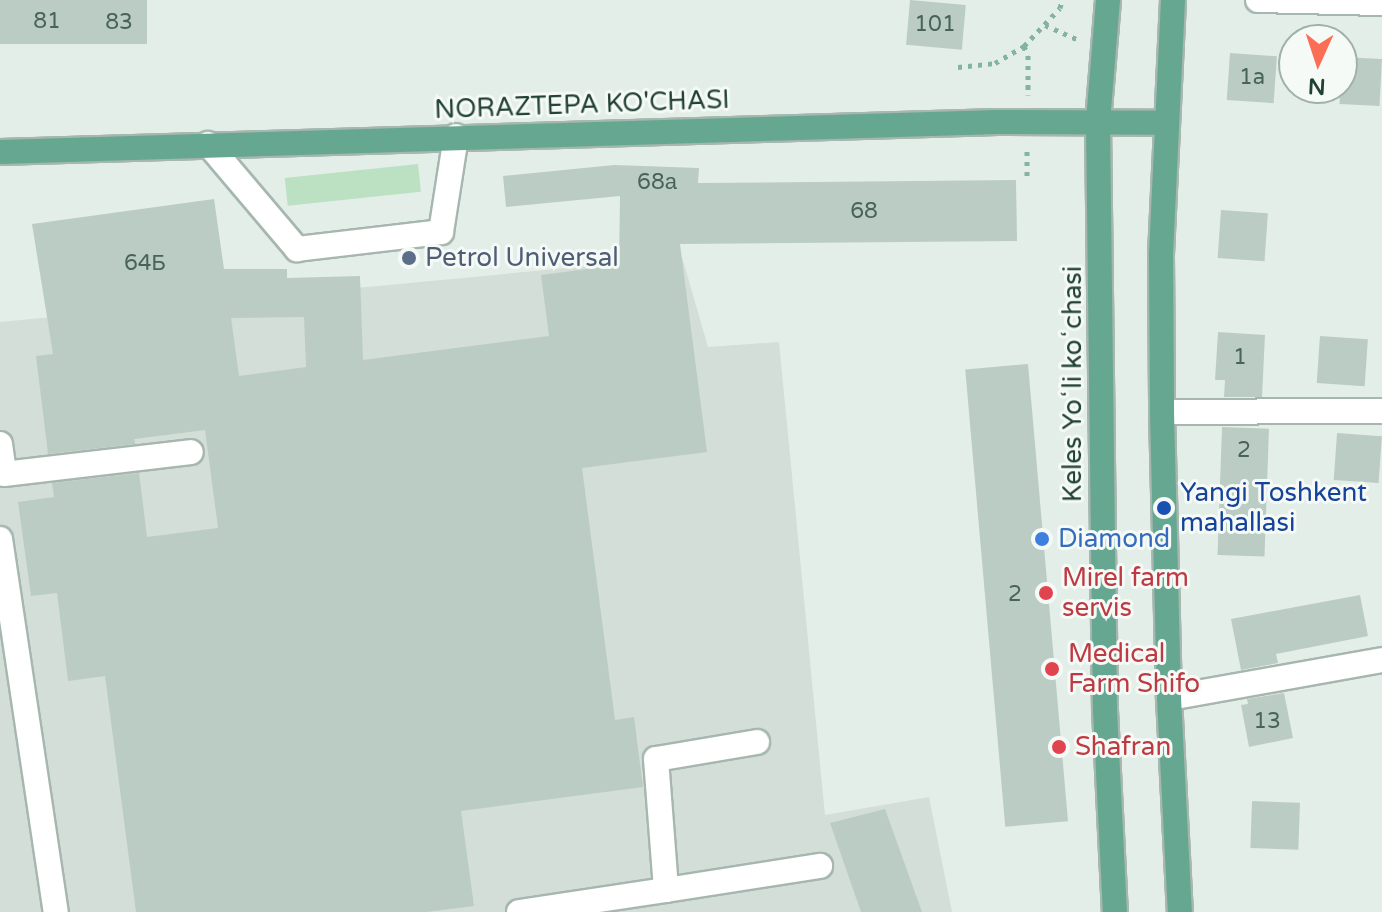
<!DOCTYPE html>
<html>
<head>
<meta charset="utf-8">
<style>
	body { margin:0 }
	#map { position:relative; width:1382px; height:912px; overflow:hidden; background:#e4eee8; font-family:"Varela Round",sans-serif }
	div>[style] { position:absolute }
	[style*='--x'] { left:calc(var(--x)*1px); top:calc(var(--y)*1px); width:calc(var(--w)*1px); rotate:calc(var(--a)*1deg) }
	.built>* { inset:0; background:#d2ded7 }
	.green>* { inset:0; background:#bbe1c2; transform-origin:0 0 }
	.building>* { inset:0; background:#bbccc4; transform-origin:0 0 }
	.path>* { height:5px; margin-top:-2.5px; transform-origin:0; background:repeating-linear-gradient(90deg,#82b4a0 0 4px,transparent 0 10px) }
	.roads { filter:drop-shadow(2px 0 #a6b7af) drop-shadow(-2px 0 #a6b7af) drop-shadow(0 2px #a6b7af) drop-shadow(0 -2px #a6b7af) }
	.minor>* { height:24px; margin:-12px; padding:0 12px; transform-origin:12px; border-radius:12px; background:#fff }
	.major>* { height:24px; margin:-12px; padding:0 12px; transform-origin:12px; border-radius:12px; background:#65a790 }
	.dots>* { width:22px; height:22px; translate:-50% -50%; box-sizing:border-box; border:4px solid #f5faf7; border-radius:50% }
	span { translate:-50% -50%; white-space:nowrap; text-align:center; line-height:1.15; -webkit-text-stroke:6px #f5faf7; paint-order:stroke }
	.number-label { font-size:22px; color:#48645a }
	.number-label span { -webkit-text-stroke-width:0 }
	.street-label { font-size:26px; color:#214136 }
	.service-label { font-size:26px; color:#4e5e75 }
	.left { translate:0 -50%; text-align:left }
	.transit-label { font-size:26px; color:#164399 }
	.shop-label { font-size:26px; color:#366cbe }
	.health-label { font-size:26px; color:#be3a42 }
	.north { position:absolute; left:1278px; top:24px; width:80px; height:80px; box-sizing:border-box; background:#f5faf7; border:2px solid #a0b0aa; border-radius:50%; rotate:183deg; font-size:22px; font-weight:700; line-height:32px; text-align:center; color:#214136 }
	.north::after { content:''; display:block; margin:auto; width:28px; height:36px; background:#fb6e55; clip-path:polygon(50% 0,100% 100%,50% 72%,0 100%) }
</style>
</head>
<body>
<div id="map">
	<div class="built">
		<div style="clip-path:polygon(682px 257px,708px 347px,779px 342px,825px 815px,929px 797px,952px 912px,0 912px,0 322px)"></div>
	</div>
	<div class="green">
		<div style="left:418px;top:164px;width:28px;height:134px;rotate:84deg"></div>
	</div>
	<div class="building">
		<div style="left:0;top:0;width:147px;height:44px"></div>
		<div style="left:910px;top:0;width:56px;height:45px;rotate:5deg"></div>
		<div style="left:1230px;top:53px;width:47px;height:47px;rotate:4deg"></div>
		<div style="left:1342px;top:57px;width:40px;height:47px;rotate:3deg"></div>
		<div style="clip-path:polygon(evenodd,614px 165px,699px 168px,698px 183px,1016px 180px,1017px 241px,680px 244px,707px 452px,582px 468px,615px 720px,634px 717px,643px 787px,461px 811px,474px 906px,426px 912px,136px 912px,105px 676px,68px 681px,57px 593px,31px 596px,18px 502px,54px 497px,52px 483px,139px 473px,147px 537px,218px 528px,205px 430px,134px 439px,135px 444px,48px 454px,36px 356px,53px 354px,32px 224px,214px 199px,224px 269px,287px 269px,287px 278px,360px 276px,363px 360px,549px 336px,541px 275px,619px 265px,620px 196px,506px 207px,503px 176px,614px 165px,304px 317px,306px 367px,239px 376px,231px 318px,304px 317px)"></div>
		<div style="left:1221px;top:210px;width:47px;height:48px;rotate:4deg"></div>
		<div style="clip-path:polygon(1218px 332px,1265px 335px,1262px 397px,1224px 397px,1225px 380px,1215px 380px)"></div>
		<div style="left:1320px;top:336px;width:48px;height:47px;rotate:4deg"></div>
		<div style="left:1028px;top:364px;width:459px;height:63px;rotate:85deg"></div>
		<div style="left:1222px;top:427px;width:47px;height:128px;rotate:2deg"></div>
		<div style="left:1337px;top:433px;width:45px;height:47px;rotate:4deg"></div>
		<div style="clip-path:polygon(1360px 595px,1368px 636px,1276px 654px,1278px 663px,1241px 670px,1231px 619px)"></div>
		<div style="clip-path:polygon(1284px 693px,1293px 738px,1249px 747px,1241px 705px,1248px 704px,1247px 699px)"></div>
		<div style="left:1252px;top:801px;width:48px;height:47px;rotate:2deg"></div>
		<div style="clip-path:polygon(885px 809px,922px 912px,861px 912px,830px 823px)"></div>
	</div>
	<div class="path">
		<div style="--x:1045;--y:25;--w:35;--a:24"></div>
		<div style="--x:1024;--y:46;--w:10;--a:66"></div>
		<div style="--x:1028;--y:55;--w:40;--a:90"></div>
		<div style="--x:958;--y:67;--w:37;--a:-6"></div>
		<div style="--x:995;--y:63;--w:34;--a:-30"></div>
		<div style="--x:1024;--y:46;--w:52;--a:-46.5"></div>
		<div style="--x:1060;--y:8;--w:8;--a:-76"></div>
		<div style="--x:1027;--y:176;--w:27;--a:-90"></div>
	</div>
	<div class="roads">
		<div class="minor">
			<div style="--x:1258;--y:0;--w:124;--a:1.4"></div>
			<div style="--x:208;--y:144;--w:138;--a:49.7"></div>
			<div style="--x:297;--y:249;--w:145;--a:-6.7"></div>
			<div style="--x:441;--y:232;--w:97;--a:-81.1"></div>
			<div style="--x:1162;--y:412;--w:220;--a:-0.3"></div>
			<div style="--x:0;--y:444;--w:30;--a:82"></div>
			<div style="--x:4;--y:474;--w:188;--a:-6.7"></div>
			<div style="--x:0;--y:539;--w:377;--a:81.5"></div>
			<div style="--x:1169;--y:698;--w:216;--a:-10.1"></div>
			<div style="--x:757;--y:742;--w:102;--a:170.4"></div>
			<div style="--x:656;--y:759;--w:131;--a:85.6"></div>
			<div style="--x:666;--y:890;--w:156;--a:-8.9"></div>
			<div style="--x:519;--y:912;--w:149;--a:-8.5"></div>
		</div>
		<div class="major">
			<div style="--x:1108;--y:0;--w:122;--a:94.7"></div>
			<div style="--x:1098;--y:122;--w:588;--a:89.32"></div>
			<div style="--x:1105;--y:710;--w:202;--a:87.2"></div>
			<div style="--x:1173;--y:0;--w:256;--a:92.7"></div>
			<div style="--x:1161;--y:256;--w:156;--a:89.6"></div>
			<div style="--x:1162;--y:412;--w:286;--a:88.6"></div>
			<div style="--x:1169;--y:698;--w:214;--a:87.1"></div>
			<div style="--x:0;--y:152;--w:998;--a:-1.72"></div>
			<div style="--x:998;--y:122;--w:167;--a:0.3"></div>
		</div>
	</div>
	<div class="dots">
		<div style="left:409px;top:258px;background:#5c6f8a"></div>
		<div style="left:1164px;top:508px;background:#1a4fb4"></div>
		<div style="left:1042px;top:539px;background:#3f7fe0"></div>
		<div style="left:1046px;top:593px;background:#e0444e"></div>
		<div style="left:1052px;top:669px;background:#e0444e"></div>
		<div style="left:1059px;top:747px;background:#e0444e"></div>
	</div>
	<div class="number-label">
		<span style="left:47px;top:22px">81</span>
		<span style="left:119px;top:23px">83</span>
		<span style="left:935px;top:25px">101</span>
		<span style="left:1252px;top:78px">1a</span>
		<span style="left:657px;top:183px">68а</span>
		<span style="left:864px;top:212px">68</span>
		<span style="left:145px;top:264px">64Б</span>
		<span style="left:1240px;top:358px">1</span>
		<span style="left:1244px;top:451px">2</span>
		<span style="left:1015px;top:595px">2</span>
		<span style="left:1267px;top:722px">13</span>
	</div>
	<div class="street-label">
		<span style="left:582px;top:105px;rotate:-2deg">NORAZTEPA KO'CHASI</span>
		<span style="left:1073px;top:384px;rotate:-90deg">Keles Yoʻli koʻchasi</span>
	</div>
	<div class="service-label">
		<span class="left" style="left:425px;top:258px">Petrol Universal</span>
	</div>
	<div class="transit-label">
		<span class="left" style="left:1180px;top:508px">Yangi Toshkent<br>mahallasi</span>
	</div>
	<div class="shop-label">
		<span class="left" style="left:1058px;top:539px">Diamond</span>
	</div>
	<div class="health-label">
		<span class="left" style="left:1062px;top:593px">Mirel farm<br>servis</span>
		<span class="left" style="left:1068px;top:669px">Medical<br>Farm Shifo</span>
		<span class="left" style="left:1075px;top:747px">Shafran</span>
	</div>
	<div class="north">N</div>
</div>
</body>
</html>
